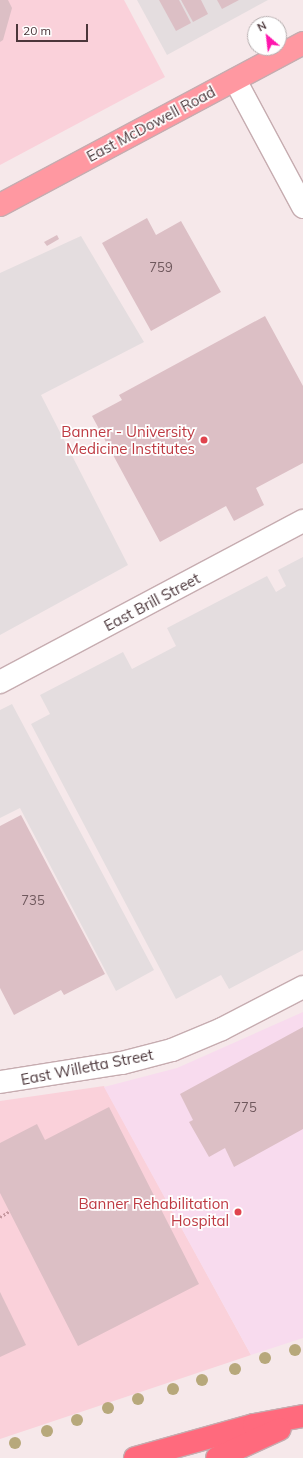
<!DOCTYPE html>
<html>
<head>
<meta charset="utf-8">
<style>
	body { margin:0 }
	#map { position:relative; width:303px; height:1458px; overflow:hidden; background:#f6e8ea; font-family:Mulish,sans-serif }
	div>[style] { position:absolute }
	[style*='--x'] { left:calc(var(--x)*1px); top:calc(var(--y)*1px); width:calc(var(--w)*1px); rotate:calc(var(--a)*1deg) }
	.commercial>* { inset:0; background:#fad1da }
	.medical>* { inset:0; background:#f8dbee }
	.parking>* { inset:0; background:#e4dddf }
	.building>* { inset:0; background:#dcbfc5 }
	.path>* { height:2.5px; margin-top:-1.25px; transform-origin:0; background:repeating-linear-gradient(90deg,#c699a0 0 2px,transparent 0 4px) }
	.roads { filter:drop-shadow(1px 0 #c6acb0) drop-shadow(-1px 0 #c6acb0) drop-shadow(0 1px #c6acb0) drop-shadow(0 -1px #c6acb0) }
	.minor>* { height:22px; margin:-11px; padding:0 11px; transform-origin:11px; border-radius:11px; background:#fff }
	.primary>* { height:22px; margin:-11px; padding:0 11px; transform-origin:11px; border-radius:11px; background:#ff98a1 }
	.motorway>* { height:22px; margin:-11px; padding:0 11px; transform-origin:11px; border-radius:11px; background:#ff6a7d }
	.trees>* { width:12px; height:12px; margin:-6px; border-radius:50%; background:#b7a87b }
	.dots>* { width:11px; height:11px; translate:-50% -50%; box-sizing:border-box; border:2px solid #fff; border-radius:50% }
	span { translate:-50% -50%; white-space:nowrap; text-align:center; line-height:1.15; -webkit-text-stroke:3.5px #fff; paint-order:stroke }
	.number-label { font-size:13px; color:#6f585d }
	.number-label span { -webkit-text-stroke-width:0 }
	.street-label { font-size:15px; color:#4b363a }
	.health-label { font-size:15px; color:#be3a42 }
	.right { translate:-100% -50%; text-align:right }
	.north { position:absolute; left:247px; top:16px; width:40px; height:40px; box-sizing:border-box; background:#fff; border:1px solid #b7afb0; border-radius:50%; rotate:332deg; font-size:11px; font-weight:700; line-height:16px; text-align:center; color:#4b363a }
	.north::after { content:''; display:block; margin:auto; width:14px; height:18px; background:#ff16ad; clip-path:polygon(50% 0,100% 100%,50% 72%,0 100%) }
	.scale { position:absolute; left:16px; top:24px; width:72px; height:18px; box-sizing:border-box; border:2px solid #4b363a; border-top:0; padding-left:5px; font-size:12px; line-height:14px; white-space:nowrap; color:#4b363a; -webkit-text-stroke:3px #fff; paint-order:stroke }
</style>
</head>
<body>
<div id="map">
	<div class="commercial">
		<div style="clip-path:polygon(0 0,124px 0,165px 77px,0 165px)"></div>
		<div style="clip-path:polygon(104px 1086px,251px 1355px,0 1439px,0 1101px)"></div>
	</div>
	<div class="medical">
		<div style="clip-path:polygon(303px 1012px,303px 1338px,251px 1355px,104px 1087px,177px 1068px)"></div>
	</div>
	<div class="parking">
		<div style="clip-path:polygon(137px 0,268px 0,167px 55px)"></div>
		<div style="clip-path:polygon(81px 236px,144px 342px,41px 395px,128px 565px,0 635px,0 273px)"></div>
		<div style="clip-path:polygon(303px 557px,303px 950px,229px 989px,221px 975px,176px 999px,31px 724px,50px 714px,40px 695px,123px 652px,132px 669px,176px 646px,167px 628px,267px 576px,276px 592px,286px 586px,278px 570px)"></div>
		<div style="clip-path:polygon(12px 704px,154px 970px,116px 991px,20px 808px,0 818px,0 710px)"></div>
	</div>
	<div class="building">
		<div style="clip-path:polygon(0 0,8px 0,12px 8px,3px 40px,0 42px)"></div>
		<div style="clip-path:polygon(159px 0,179px 0,191px 23px,176px 31px)"></div>
		<div style="clip-path:polygon(181px 0,201px 0,208px 14px,193px 22px)"></div>
		<div style="clip-path:polygon(217px 0,239px 0,222px 9px)"></div>
		<div style="clip-path:polygon(147px 218px,156px 235px,181px 221px,221px 292px,151px 331px,102px 243px)"></div>
		<div style="clip-path:polygon(57px 235px,59px 239px,47px 246px,44px 242px)"></div>
		<div style="clip-path:polygon(265px 316px,303px 386px,303px 463px,256px 488px,264px 505px,234px 521px,226px 506px,160px 542px,92px 416px,122px 400px,119px 395px)"></div>
		<div style="clip-path:polygon(21px 815px,105px 974px,64px 995px,61px 990px,14px 1015px,0 988px,0 826px)"></div>
		<div style="clip-path:polygon(303px 1027px,303px 1129px,234px 1167px,225px 1148px,209px 1157px,189px 1122px,193px 1120px,180px 1094px)"></div>
		<div style="clip-path:polygon(109px 1107px,199px 1284px,78px 1346px,0 1193px,0 1143px,37px 1124px,45px 1140px)"></div>
		<div style="clip-path:polygon(0 1292px,26px 1345px,0 1357px)"></div>
	</div>
	<div class="path">
		<div style="--x:0;--y:1217;--w:12;--a:-31"></div>
	</div>
	<div class="roads">
		<div class="minor">
			<div style="--x:235;--y:80;--w:144;--a:61.8"></div>
			<div style="--x:0;--y:682;--w:343;--a:-28"></div>
			<div style="--x:0;--y:1082;--w:123;--a:-8.9"></div>
			<div style="--x:122;--y:1063;--w:52;--a:-14.6"></div>
			<div style="--x:172;--y:1050;--w:54;--a:-22.8"></div>
			<div style="--x:222;--y:1029;--w:91;--a:-27.4"></div>
		</div>
		<div class="primary">
			<div style="--x:0;--y:205;--w:344;--a:-28.1"></div>
		</div>
		<div class="motorway">
			<div style="--x:135;--y:1458;--w:123;--a:-15.5"></div>
			<div style="--x:254;--y:1425;--w:50;--a:-10.4"></div>
			<div style="--x:217;--y:1458;--w:69;--a:-24.7"></div>
		</div>
	</div>
	<div class="trees">
		<div style="left:295px;top:1350px"></div>
		<div style="left:265px;top:1358px"></div>
		<div style="left:235px;top:1369px"></div>
		<div style="left:202px;top:1380px"></div>
		<div style="left:173px;top:1389px"></div>
		<div style="left:138px;top:1399px"></div>
		<div style="left:108px;top:1408px"></div>
		<div style="left:77px;top:1420px"></div>
		<div style="left:47px;top:1431px"></div>
		<div style="left:15px;top:1443px"></div>
	</div>
	<div class="dots">
		<div style="left:204px;top:440px;background:#e0444e"></div>
		<div style="left:238px;top:1212px;background:#e0444e"></div>
	</div>
	<div class="number-label">
		<span style="left:161px;top:267px">759</span>
		<span style="left:33px;top:900px">735</span>
		<span style="left:245px;top:1107px">775</span>
	</div>
	<div class="street-label">
		<span style="left:151px;top:124px;rotate:-28deg">East McDowell Road</span>
		<span style="left:152px;top:602px;rotate:-28deg">East Brill Street</span>
		<span style="left:87px;top:1067px;rotate:-11deg">East Willetta Street</span>
	</div>
	<div class="health-label">
		<span class="right" style="left:195px;top:440px">Banner - University<br>Medicine Institutes</span>
		<span class="right" style="left:229px;top:1212px">Banner Rehabilitation<br>Hospital</span>
	</div>
	<div class="north">N</div>
	<div class="scale">20 m</div>
</div>
</body>
</html>
